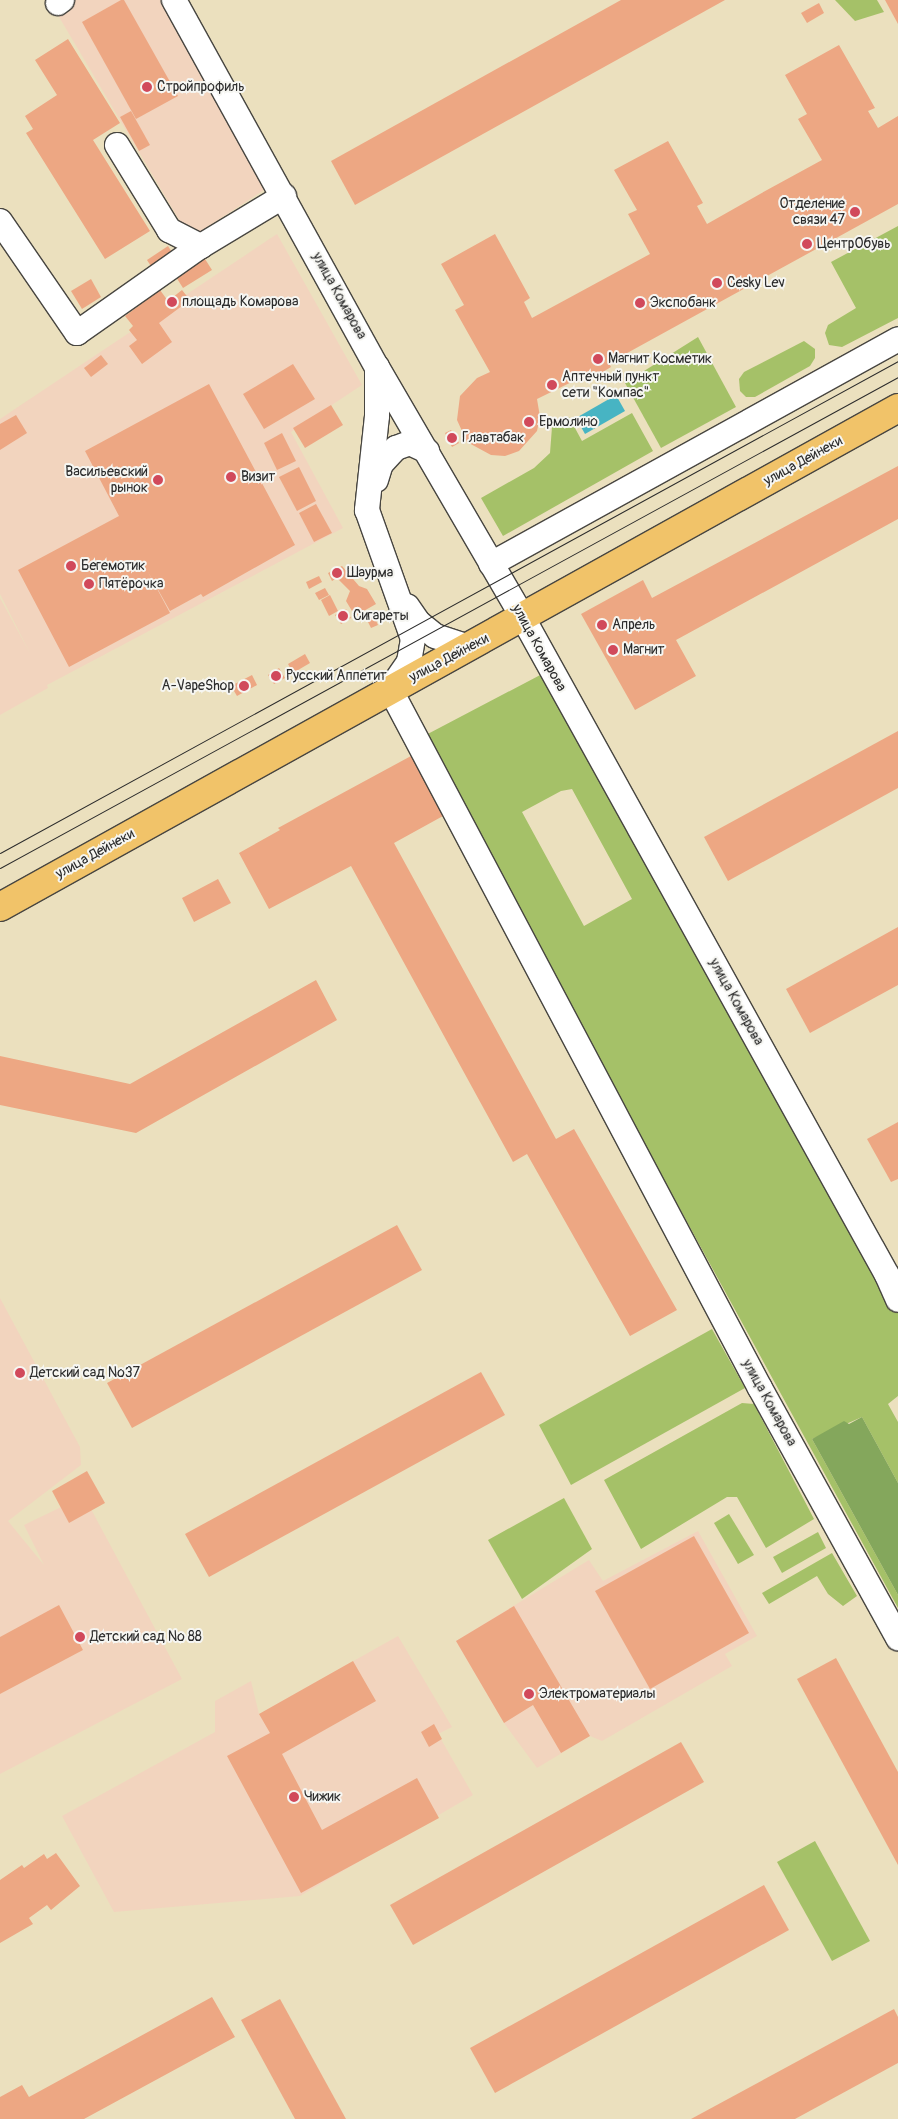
<!DOCTYPE html>
<html>
<head>
<meta charset="utf-8">
<style>
  body { margin:0 }
  #map { position:relative; width:898px; height:2119px; overflow:hidden; background:#ebe0be; font-family:Pangolin,sans-serif }
  div>[style] { position:absolute }
  .built>* { inset:0; background:#f2d4be }
  .green>* { inset:0; background:#a5c168 }
  .forest>* { inset:0; background:#84a75c }
  .water>* { inset:0; background:#47b4c3 }
  .building>* { inset:0; background:#eda783 }
  .roads { filter:drop-shadow(1px 0 #484641) drop-shadow(-1px 0 #484641) drop-shadow(0 1px #484641) drop-shadow(0 -1px #484641) }
  .minor>* { height:24px; margin:-12px; padding:0 12px; transform-origin:12px; border-radius:12px; background:#fff }
  .major>* { height:28px; margin:-14px; padding:0 14px; transform-origin:14px; border-radius:14px; background:#f1c369 }
  .tram>* { height:1px; margin:-0.5px; padding:0 0.5px; transform-origin:0.5px; border-radius:0.5px; background:#2b2b2b }
  .dots>* { width:14px; height:14px; translate:-50% -50%; box-sizing:border-box; border:2px solid #f6f6f2; border-radius:50% }
  span { translate:-50% -50%; white-space:nowrap; text-align:center; line-height:1.15; -webkit-text-stroke:4px #f6f6f2; paint-order:stroke }
  .poi-label { font-size:14px; color:#2b2b2b }
  .left { translate:0 -50%; text-align:left }
  .right { translate:-100% -50%; text-align:right }
  .street-label { font-size:14px; color:#2b2b2b }
</style>
</head>
<body>
<div id="map">
  <div class="built">
    <div style="clip-path:polygon(49px 0,163px 0,267px 188px,198px 233px,185px 230px)"></div>
    <div style="clip-path:polygon(277px 234px,362px 385px,291px 432px,343px 528px,47px 685px,48px 688px,0 715px,0 598px,31px 655px,0 594px,0 419px)"></div>
    <div style="clip-path:polygon(0 1298px,80px 1447px,81px 1465px,8px 1521px,44px 1565px,24px 1525px,84px 1496px,182px 1679px,0 1774px)"></div>
    <div style="clip-path:polygon(698px 1531px,757px 1636px,725px 1654px,732px 1666px,602px 1741px,590px 1736px,537px 1768px,504px 1723px,456px 1641px,589px 1560px,603px 1581px)"></div>
    <div style="clip-path:polygon(398px 1636px,452px 1727px,438px 1734px,473px 1795px,300px 1896px,114px 1912px,62px 1816px,215px 1732px,215px 1701px,251px 1681px,259px 1714px)"></div>
  </div>
  <div class="green">
    <div style="clip-path:polygon(835px 0,877px 0,884px 12px,855px 21px)"></div>
    <div style="clip-path:polygon(898px 226px,898px 318px,842px 347px,829px 345px,825px 333px,828px 325px,856px 308px,831px 262px)"></div>
    <div style="clip-path:polygon(698px 337px,736px 407px,661px 448px,625px 383px)"></div>
    <div style="clip-path:polygon(804px 341px,815px 349px,815px 358px,810px 366px,755px 397px,746px 397px,740px 391px,739px 379px,744px 372px)"></div>
    <div style="clip-path:polygon(632px 413px,653px 451px,503px 536px,481px 498px,534px 468px,550px 453px,552px 427px,569px 417px,582px 441px)"></div>
    <div style="clip-path:polygon(evenodd,544px 673px,898px 1309px,898px 1396px,888px 1404px,898px 1422px,898px 1483px,862px 1417px,812px 1439px,898px 1595px,898px 1608px,422px 737px,544px 673px,572px 789px,632px 899px,584px 926px,522px 812px,561px 791px,572px 789px)"></div>
    <div style="clip-path:polygon(712px 1329px,745px 1388px,571px 1485px,539px 1425px)"></div>
    <div style="clip-path:polygon(742px 1403px,754px 1404px,814px 1519px,766px 1548px,737px 1497px,727px 1497px,641px 1549px,604px 1480px)"></div>
    <div style="clip-path:polygon(564px 1498px,592px 1549px,522px 1599px,488px 1540px)"></div>
    <div style="clip-path:polygon(729px 1514px,754px 1555px,738px 1564px,714px 1523px)"></div>
    <div style="clip-path:polygon(818px 1532px,826px 1548px,782px 1573px,773px 1557px)"></div>
    <div style="clip-path:polygon(832px 1553px,857px 1596px,843px 1606px,828px 1594px,817px 1576px,769px 1604px,762px 1593px)"></div>
    <div style="clip-path:polygon(815px 1841px,870px 1941px,832px 1961px,777px 1862px)"></div>
  </div>
  <div class="forest">
    <div style="clip-path:polygon(862px 1417px,898px 1483px,898px 1595px,812px 1439px,844px 1421px,849px 1424px)"></div>
  </div>
  <div class="water">
    <div style="clip-path:polygon(616px 395px,625px 411px,585px 434px,576px 418px)"></div>
  </div>
  <div class="building">
    <div style="clip-path:polygon(121px 0,124px 0,178px 96px,136px 119px,82px 22px)"></div>
    <div style="clip-path:polygon(621px 0,725px 0,355px 205px,331px 161px)"></div>
    <div style="clip-path:polygon(885px 0,898px 0,898px 24px)"></div>
    <div style="clip-path:polygon(819px 3px,824px 13px,807px 23px,801px 13px)"></div>
    <div style="clip-path:polygon(68px 39px,120px 123px,93px 140px,150px 231px,105px 259px,26px 133px,33px 129px,25px 116px,57px 95px,35px 60px)"></div>
    <div style="clip-path:polygon(839px 45px,875px 108px,868px 111px,878px 128px,898px 116px,898px 204px,609px 363px,611px 367px,596px 376px,594px 371px,537px 399px,540px 417px,537px 431px,519px 451px,505px 456px,491px 455px,467px 442px,457px 420px,460px 396px,477px 378px,490px 372px,455px 310px,464px 305px,441px 264px,495px 234px,530px 298px,524px 302px,532px 318px,650px 254px,628px 214px,637px 210px,614px 170px,668px 141px,703px 203px,697px 206px,707px 224px,767px 190px,822px 160px,798px 119px,807px 114px,785px 75px)"></div>
    <div style="clip-path:polygon(131px 111px,150px 145px,139px 151px,120px 117px)"></div>
    <div style="clip-path:polygon(168px 246px,175px 257px,154px 271px,147px 260px)"></div>
    <div style="clip-path:polygon(205px 259px,212px 270px,183px 288px,176px 277px)"></div>
    <div style="clip-path:polygon(91px 279px,101px 297px,82px 309px,71px 291px)"></div>
    <div style="clip-path:polygon(160px 290px,168px 301px,182px 290px,190px 300px,159px 323px,172px 342px,142px 364px,129px 346px,137px 340px,129px 330px,133px 326px,125px 316px)"></div>
    <div style="clip-path:polygon(101px 355px,108px 364px,91px 377px,84px 368px)"></div>
    <div style="clip-path:polygon(293px 364px,315px 399px,264px 429px,243px 394px)"></div>
    <div style="clip-path:polygon(209px 384px,295px 545px,203px 597px,201px 594px,170px 611px,147px 570px,170px 613px,69px 667px,18px 570px,119px 516px,85px 451px)"></div>
    <div style="clip-path:polygon(331px 405px,343px 425px,305px 448px,293px 428px)"></div>
    <div style="clip-path:polygon(16px 415px,27px 433px,0 450px,0 424px)"></div>
    <div style="clip-path:polygon(451px 430px,459px 443px,452px 447px,445px 433px)"></div>
    <div style="clip-path:polygon(282px 433px,296px 461px,277px 470px,264px 443px)"></div>
    <div style="clip-path:polygon(898px 466px,898px 519px,676px 640px,696px 676px,635px 710px,581px 614px,643px 580px,652px 598px)"></div>
    <div style="clip-path:polygon(299px 467px,316px 501px,297px 511px,279px 477px)"></div>
    <div style="clip-path:polygon(316px 504px,332px 533px,314px 542px,299px 513px)"></div>
    <div style="clip-path:polygon(342px 566px,359px 586px,367px 589px,376px 604px,355px 616px,346px 601px,350px 591px,337px 578px,332px 581px,328px 573px)"></div>
    <div style="clip-path:polygon(319px 576px,322px 582px,309px 589px,306px 582px)"></div>
    <div style="clip-path:polygon(325px 588px,329px 595px,319px 600px,315px 593px)"></div>
    <div style="clip-path:polygon(330px 595px,338px 611px,329px 616px,321px 600px)"></div>
    <div style="clip-path:polygon(346px 609px,351px 618px,341px 624px,335px 615px)"></div>
    <div style="clip-path:polygon(374px 616px,378px 625px,371px 628px,367px 620px)"></div>
    <div style="clip-path:polygon(305px 654px,310px 663px,293px 673px,288px 664px)"></div>
    <div style="clip-path:polygon(279px 668px,285px 678px,274px 684px,268px 675px)"></div>
    <div style="clip-path:polygon(252px 675px,257px 685px,237px 696px,231px 686px)"></div>
    <div style="clip-path:polygon(898px 731px,898px 788px,728px 881px,704px 837px)"></div>
    <div style="clip-path:polygon(411px 756px,443px 816px,394px 843px,556px 1139px,574px 1129px,677px 1310px,630px 1336px,527px 1154px,513px 1162px,351px 866px,269px 909px,239px 853px,280px 830px,278px 828px)"></div>
    <div style="clip-path:polygon(218px 879px,231px 903px,194px 922px,182px 898px)"></div>
    <div style="clip-path:polygon(898px 927px,898px 985px,810px 1033px,786px 989px)"></div>
    <div style="clip-path:polygon(316px 980px,337px 1020px,136px 1133px,0 1105px,0 1056px,130px 1084px)"></div>
    <div style="clip-path:polygon(898px 1122px,898px 1179px,891px 1182px,867px 1139px)"></div>
    <div style="clip-path:polygon(397px 1225px,422px 1270px,132px 1428px,107px 1383px)"></div>
    <div style="clip-path:polygon(481px 1372px,505px 1415px,209px 1577px,185px 1534px)"></div>
    <div style="clip-path:polygon(87px 1471px,105px 1503px,69px 1523px,52px 1491px)"></div>
    <div style="clip-path:polygon(694px 1536px,749px 1633px,650px 1689px,595px 1591px)"></div>
    <div style="clip-path:polygon(59px 1605px,83px 1650px,0 1694px,0 1637px)"></div>
    <div style="clip-path:polygon(514px 1606px,590px 1736px,561px 1753px,533px 1705px,504px 1723px,456px 1641px)"></div>
    <div style="clip-path:polygon(836px 1658px,898px 1772px,898px 1865px,797px 1679px)"></div>
    <div style="clip-path:polygon(353px 1661px,376px 1701px,282px 1754px,322px 1830px,417px 1778px,439px 1818px,301px 1893px,227px 1756px,270px 1733px,259px 1714px)"></div>
    <div style="clip-path:polygon(434px 1724px,442px 1739px,429px 1747px,421px 1732px)"></div>
    <div style="clip-path:polygon(681px 1742px,704px 1782px,413px 1945px,390px 1905px)"></div>
    <div style="clip-path:polygon(56px 1853px,80px 1886px,51px 1910px,47px 1905px,29px 1918px,33px 1924px,0 1943px,0 1880px,22px 1865px,24px 1868px,44px 1854px,47px 1859px)"></div>
    <div style="clip-path:polygon(764px 1885px,789px 1930px,495px 2093px,470px 2048px)"></div>
    <div style="clip-path:polygon(212px 1997px,235px 2037px,84px 2119px,0 2119px,0 2097px,22px 2085px,29px 2097px)"></div>
    <div style="clip-path:polygon(280px 1999px,346px 2119px,295px 2119px,241px 2020px)"></div>
    <div style="clip-path:polygon(894px 2009px,898px 2017px,898px 2063px,795px 2119px,691px 2119px)"></div>
  </div>
  <div class="roads">
    <div class="minor">
      <div style="left:174px;top:0;width:419px;rotate:61.1deg"></div>
      <div style="left:377px;top:367px;width:290px;rotate:59.8deg"></div>
      <div style="left:523px;top:618px;width:751px;rotate:61.01deg"></div>
      <div style="left:887px;top:1275px;width:27px;rotate:66deg"></div>
      <div style="left:58px;top:3px;width:5px;rotate:-37deg"></div>
      <div style="left:117px;top:145px;width:100px;rotate:58.5deg"></div>
      <div style="left:169px;top:230px;width:36px;rotate:27deg"></div>
      <div style="left:0;top:221px;width:136px;rotate:55.5deg"></div>
      <div style="left:77px;top:333px;width:151px;rotate:-35.1deg"></div>
      <div style="left:201px;top:246px;width:97px;rotate:-31.1deg"></div>
      <div style="left:377px;top:367px;width:49px;rotate:90deg"></div>
      <div style="left:377px;top:416px;width:95px;rotate:96.1deg"></div>
      <div style="left:367px;top:510px;width:137px;rotate:70.4deg"></div>
      <div style="left:413px;top:639px;width:23px;rotate:100deg"></div>
      <div style="left:409px;top:662px;width:33px;rotate:125deg"></div>
      <div style="left:390px;top:689px;width:791px;rotate:62.11deg"></div>
      <div style="left:760px;top:1388px;width:286px;rotate:61.1deg"></div>
      <div style="left:376px;top:480px;width:17px;rotate:-73deg"></div>
      <div style="left:381px;top:464px;width:22px;rotate:-47deg"></div>
      <div style="left:396px;top:448px;width:15px;rotate:-20deg"></div>
      <div style="left:410px;top:443px;width:19px;rotate:25deg"></div>
      <div style="left:491px;top:564px;width:465px;rotate:-28.9deg"></div>
      <div style="left:407px;top:606px;width:19px;rotate:55deg"></div>
      <div style="left:418px;top:622px;width:22px;rotate:39deg"></div>
      <div style="left:435px;top:636px;width:36px;rotate:18deg"></div>
    </div>
    <div class="major">
      <div style="left:0;top:907px;width:1027px;rotate:-29.06deg"></div>
    </div>
  </div>
  <div class="tram">
    <div style="left:0;top:853px;width:1024px;rotate:-28.72deg"></div>
    <div style="left:0;top:868px;width:1023px;rotate:-28.67deg"></div>
  </div>
  <div class="dots">
    <div style="left:147px;top:87px;background:#d1495b"></div>
    <div style="left:855px;top:212px;background:#d1495b"></div>
    <div style="left:807px;top:244px;background:#d1495b"></div>
    <div style="left:717px;top:283px;background:#d1495b"></div>
    <div style="left:172px;top:302px;background:#d1495b"></div>
    <div style="left:640px;top:303px;background:#d1495b"></div>
    <div style="left:598px;top:359px;background:#d1495b"></div>
    <div style="left:552px;top:385px;background:#d1495b"></div>
    <div style="left:529px;top:422px;background:#d1495b"></div>
    <div style="left:452px;top:438px;background:#d1495b"></div>
    <div style="left:231px;top:477px;background:#d1495b"></div>
    <div style="left:158px;top:480px;background:#d1495b"></div>
    <div style="left:71px;top:566px;background:#d1495b"></div>
    <div style="left:337px;top:573px;background:#d1495b"></div>
    <div style="left:89px;top:584px;background:#d1495b"></div>
    <div style="left:343px;top:616px;background:#d1495b"></div>
    <div style="left:602px;top:625px;background:#d1495b"></div>
    <div style="left:613px;top:650px;background:#d1495b"></div>
    <div style="left:276px;top:676px;background:#d1495b"></div>
    <div style="left:244px;top:686px;background:#d1495b"></div>
    <div style="left:20px;top:1373px;background:#d1495b"></div>
    <div style="left:80px;top:1637px;background:#d1495b"></div>
    <div style="left:529px;top:1694px;background:#d1495b"></div>
    <div style="left:294px;top:1797px;background:#d1495b"></div>
  </div>
  <div class="poi-label">
    <span class="left" style="left:157px;top:87px">Стройпрофиль</span>
    <span class="right" style="left:845px;top:212px">Отделение<br>связи 47</span>
    <span class="left" style="left:817px;top:244px">ЦентрОбувь</span>
    <span class="left" style="left:727px;top:283px">Cesky Lev</span>
    <span class="left" style="left:182px;top:302px">площадь Комарова</span>
    <span class="left" style="left:650px;top:303px">Экспобанк</span>
    <span class="left" style="left:608px;top:359px">Магнит Косметик</span>
    <span class="left" style="left:562px;top:385px">Аптечный пункт<br>сети "Компас"</span>
    <span class="left" style="left:539px;top:422px">Ермолино</span>
    <span class="left" style="left:462px;top:438px">Главтабак</span>
    <span class="right" style="left:148px;top:480px">Васильевский<br>рынок</span>
    <span class="left" style="left:241px;top:477px">Визит</span>
    <span class="left" style="left:81px;top:566px">Бегемотик</span>
    <span class="left" style="left:347px;top:573px">Шаурма</span>
    <span class="left" style="left:99px;top:584px">Пятёрочка</span>
    <span class="left" style="left:353px;top:616px">Сигареты</span>
    <span class="left" style="left:612px;top:625px">Апрель</span>
    <span class="left" style="left:623px;top:650px">Магнит</span>
    <span class="left" style="left:286px;top:676px">Русский Аппетит</span>
    <span class="right" style="left:234px;top:686px">A-VapeShop</span>
    <span class="left" style="left:30px;top:1373px">Детский сад №37</span>
    <span class="left" style="left:90px;top:1637px">Детский сад № 88</span>
    <span class="left" style="left:539px;top:1694px">Электроматериалы</span>
    <span class="left" style="left:304px;top:1797px">Чижик</span>
  </div>
  <div class="street-label">
    <span style="left:339px;top:296px;rotate:61deg">улица Комарова</span>
    <span style="left:803px;top:461px;rotate:-29deg">улица Дейнеки</span>
    <span style="left:539px;top:648px;rotate:61deg">улица Комарова</span>
    <span style="left:449px;top:658px;rotate:-28deg">улица Дейнеки</span>
    <span style="left:95px;top:854px;rotate:-29deg">улица Дейнеки</span>
    <span style="left:736px;top:1002px;rotate:61deg">улица Комарова</span>
    <span style="left:769px;top:1403px;rotate:61deg">улица Комарова</span>
  </div>
</div>
</body>
</html>
